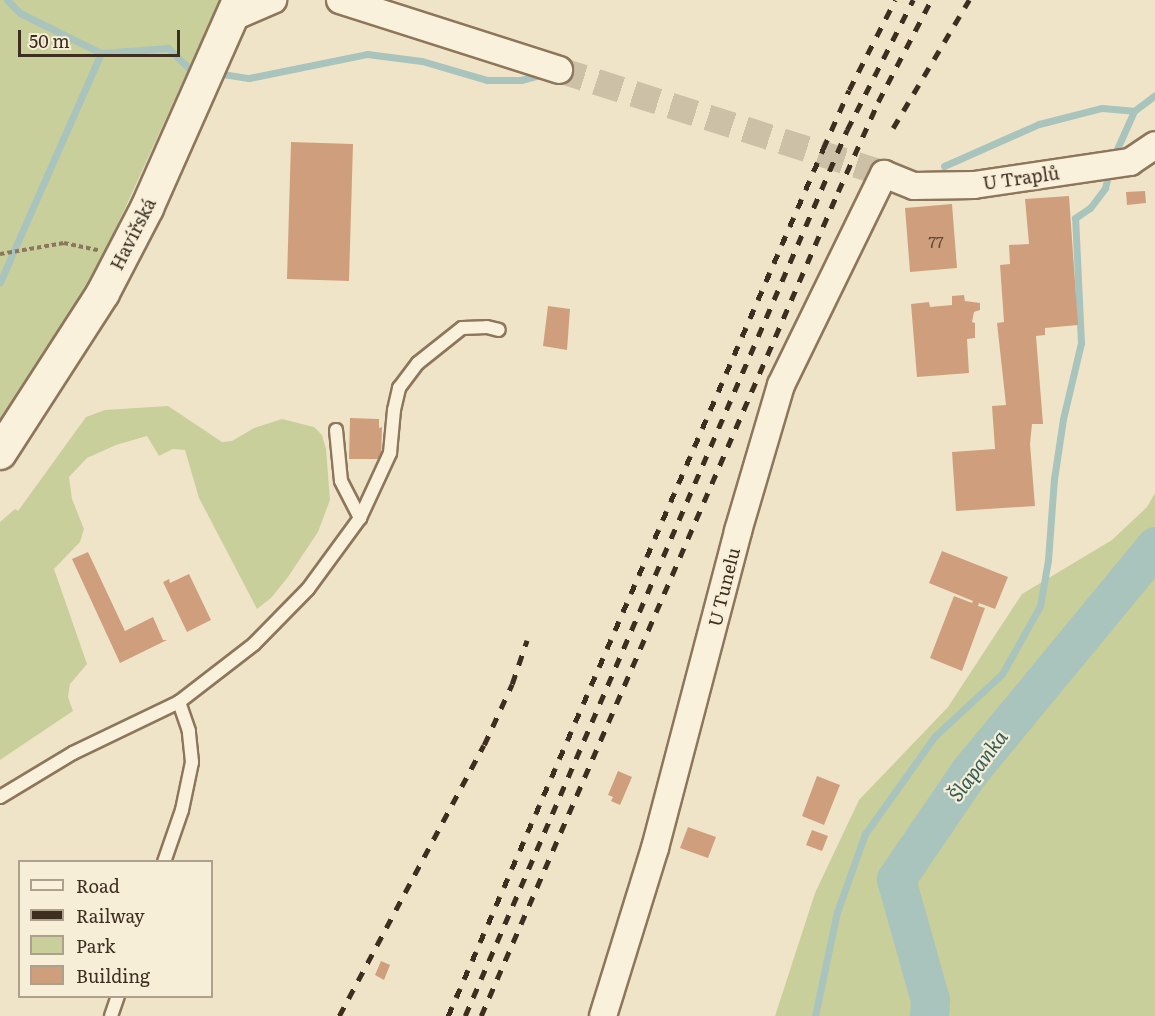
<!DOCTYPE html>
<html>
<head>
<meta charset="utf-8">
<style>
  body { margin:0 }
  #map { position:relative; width:1155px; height:1016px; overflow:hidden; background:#f0e4c8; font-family:Literata,serif }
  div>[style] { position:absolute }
  .green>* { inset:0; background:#c9cf9b }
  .stream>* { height:7px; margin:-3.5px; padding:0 3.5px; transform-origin:3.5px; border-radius:3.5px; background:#a9c4bc }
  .river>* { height:39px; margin:-19.5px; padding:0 19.5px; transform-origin:19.5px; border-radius:19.5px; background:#a9c4bc }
  .building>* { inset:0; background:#cf9f7d }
  .minor-tunnel>* { height:26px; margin-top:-13px; transform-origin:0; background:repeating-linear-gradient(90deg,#ccc0a6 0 26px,transparent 0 39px) }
  .path>* { height:4px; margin-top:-2px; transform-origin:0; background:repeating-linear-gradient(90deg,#8d765c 0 4.5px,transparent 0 7.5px) }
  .roads { filter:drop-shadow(2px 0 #8d765c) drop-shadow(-2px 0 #8d765c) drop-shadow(0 2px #8d765c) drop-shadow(0 -2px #8d765c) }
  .service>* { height:12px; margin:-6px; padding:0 6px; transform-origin:6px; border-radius:6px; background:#faf1dc }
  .minor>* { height:26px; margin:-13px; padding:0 13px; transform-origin:13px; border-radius:13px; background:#faf1dc }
  .tertiary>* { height:32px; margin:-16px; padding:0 16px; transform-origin:16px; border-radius:16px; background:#faf1dc }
  .rail>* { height:4.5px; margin-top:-2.25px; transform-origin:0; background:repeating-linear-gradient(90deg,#3d2e20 0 10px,transparent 0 20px) }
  span { translate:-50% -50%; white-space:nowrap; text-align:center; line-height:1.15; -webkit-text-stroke:4.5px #f7eed8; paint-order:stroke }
  .number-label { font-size:15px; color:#624a37 }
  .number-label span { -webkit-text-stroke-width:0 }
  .street-label { font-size:18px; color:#3d2e20 }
  .water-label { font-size:20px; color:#2f5d5a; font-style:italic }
  .legend { position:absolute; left:18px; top:860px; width:195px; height:138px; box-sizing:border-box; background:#f7eed8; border:2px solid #ada18e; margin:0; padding:8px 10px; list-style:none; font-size:18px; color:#3d2e20 }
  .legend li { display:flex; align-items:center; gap:12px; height:30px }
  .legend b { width:30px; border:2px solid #ada18e }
  .scale { position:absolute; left:18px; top:30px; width:162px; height:27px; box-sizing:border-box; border:3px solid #3d2e20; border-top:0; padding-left:8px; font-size:18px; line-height:21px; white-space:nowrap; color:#3d2e20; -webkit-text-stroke:4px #f7eed8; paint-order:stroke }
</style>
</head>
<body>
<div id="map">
  <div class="green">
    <div style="clip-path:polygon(0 0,220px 0,91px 283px,0 424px)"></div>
    <div style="clip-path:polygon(168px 406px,222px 442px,232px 441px,254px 428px,282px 419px,314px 427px,322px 435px,326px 449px,330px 500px,318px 532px,288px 577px,271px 598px,257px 609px,199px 498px,185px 450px,173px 449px,159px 456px,147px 436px,116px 445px,87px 458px,69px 477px,72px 499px,84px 529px,80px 542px,54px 569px,87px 664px,70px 684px,68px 697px,73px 711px,0 760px,0 522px,15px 509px,18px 511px,86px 417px,105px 410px)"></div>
    <div style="clip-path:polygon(1155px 493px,1155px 1016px,775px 1016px,815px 893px,859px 800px,948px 707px,1022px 594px,1112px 540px,1147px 507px)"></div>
  </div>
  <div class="stream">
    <div style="left:7px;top:0;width:18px;rotate:45deg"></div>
    <div style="left:20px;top:13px;width:90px;rotate:26.3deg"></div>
    <div style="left:101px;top:53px;width:67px;rotate:-4.3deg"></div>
    <div style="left:168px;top:48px;width:28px;rotate:44deg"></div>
    <div style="left:216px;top:73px;width:33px;rotate:9deg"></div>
    <div style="left:249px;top:78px;width:120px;rotate:-11.5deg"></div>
    <div style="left:367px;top:54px;width:55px;rotate:7.3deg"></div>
    <div style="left:422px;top:61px;width:68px;rotate:16.3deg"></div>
    <div style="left:487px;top:80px;width:34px"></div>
    <div style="left:521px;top:80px;width:23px;rotate:-15deg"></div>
    <div style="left:1113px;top:158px;width:51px;rotate:-65.9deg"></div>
    <div style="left:944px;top:166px;width:104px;rotate:-23.9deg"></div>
    <div style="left:1039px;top:124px;width:65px;rotate:-14.3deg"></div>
    <div style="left:1102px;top:108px;width:32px;rotate:5deg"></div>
    <div style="left:1134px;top:111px;width:26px;rotate:-37deg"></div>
    <div style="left:0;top:282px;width:250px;rotate:-66.2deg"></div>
    <div style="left:815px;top:1016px;width:106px;rotate:-78.1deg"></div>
    <div style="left:837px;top:912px;width:83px;rotate:-70.3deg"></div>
    <div style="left:865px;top:834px;width:120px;rotate:-54.5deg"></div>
    <div style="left:935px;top:736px;width:91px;rotate:-42.8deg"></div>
    <div style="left:1002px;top:674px;width:78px;rotate:-60.8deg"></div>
    <div style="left:1040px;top:606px;width:47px;rotate:-80.1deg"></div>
    <div style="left:1048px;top:560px;width:81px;rotate:-85.8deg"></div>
    <div style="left:1054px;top:479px;width:61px;rotate:-81.5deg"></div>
    <div style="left:1063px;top:419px;width:78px;rotate:-76.7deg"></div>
    <div style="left:1081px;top:343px;width:125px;rotate:-92.7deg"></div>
    <div style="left:1075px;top:218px;width:18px;rotate:-34deg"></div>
    <div style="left:1090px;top:208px;width:25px;rotate:-53deg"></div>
    <div style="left:1105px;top:188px;width:16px;rotate:-76deg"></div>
  </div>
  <div class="river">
    <div style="left:929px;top:1016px;width:16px;rotate:-86deg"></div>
    <div style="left:930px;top:1000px;width:126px;rotate:-105.7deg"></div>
    <div style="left:896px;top:879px;width:130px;rotate:-55.7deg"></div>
    <div style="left:969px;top:772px;width:293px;rotate:-50.5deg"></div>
  </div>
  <div class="building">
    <div style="clip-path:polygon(291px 142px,353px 144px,349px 281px,287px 279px)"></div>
    <div style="clip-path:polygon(1145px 191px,1146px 203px,1127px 205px,1126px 192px)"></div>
    <div style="clip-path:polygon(1069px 196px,1078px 325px,1045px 328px,1045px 335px,1036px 336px,1043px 424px,1032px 424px,1030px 444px,1035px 506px,956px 511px,952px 452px,995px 449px,992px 406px,1006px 405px,997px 323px,1004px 322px,1000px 265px,1010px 264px,1009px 245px,1029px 244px,1025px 199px)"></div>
    <div style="clip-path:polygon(952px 204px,957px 268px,910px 272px,905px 208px)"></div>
    <div style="clip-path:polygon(964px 295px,965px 301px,980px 303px,980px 310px,974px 312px,972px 322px,975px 323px,975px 338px,967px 339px,969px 373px,917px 377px,911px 304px,929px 302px,930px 307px,952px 305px,952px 296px)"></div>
    <div style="clip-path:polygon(548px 306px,570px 309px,567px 350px,543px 346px)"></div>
    <div style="clip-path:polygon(350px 418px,379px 419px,379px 428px,382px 427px,381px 459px,349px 459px)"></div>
    <div style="clip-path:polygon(942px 551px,1008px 577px,995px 609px,979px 603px,978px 606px,985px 608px,962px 671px,930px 658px,954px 596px,972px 603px,973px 601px,929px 583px)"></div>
    <div style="clip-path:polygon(88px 552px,125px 631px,153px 617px,163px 640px,167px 640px,120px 663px,72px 559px)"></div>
    <div style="clip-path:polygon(189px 574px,211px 620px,187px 632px,163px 582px,169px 579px,170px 583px)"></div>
    <div style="clip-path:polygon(618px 771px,632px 777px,620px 805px,611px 801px,613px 797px,608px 795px)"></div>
    <div style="clip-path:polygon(817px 776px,840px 785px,824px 825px,802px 816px)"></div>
    <div style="clip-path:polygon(688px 827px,716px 837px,708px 858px,680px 848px)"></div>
    <div style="clip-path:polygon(812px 830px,828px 836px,822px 851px,806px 845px)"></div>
    <div style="clip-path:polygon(381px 961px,390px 965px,384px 980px,375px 975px)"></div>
  </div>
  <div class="minor-tunnel">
    <div style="left:559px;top:70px;width:341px;rotate:17.7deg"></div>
  </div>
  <div class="path">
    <div style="left:0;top:254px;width:65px;rotate:-9.8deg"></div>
    <div style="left:64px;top:243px;width:35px;rotate:12deg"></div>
  </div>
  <div class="roads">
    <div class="service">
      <div style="left:336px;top:430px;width:51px;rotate:84.4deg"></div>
      <div style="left:341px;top:481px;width:42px;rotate:62.8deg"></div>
      <div style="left:0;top:797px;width:85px;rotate:-31.1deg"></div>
      <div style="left:73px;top:753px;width:118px;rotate:-25.7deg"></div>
      <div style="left:179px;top:702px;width:95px;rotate:-37.7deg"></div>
      <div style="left:254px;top:644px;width:77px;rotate:-45.5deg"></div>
      <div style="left:308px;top:589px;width:88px;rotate:-53.8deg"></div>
      <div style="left:360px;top:518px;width:72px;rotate:-65.2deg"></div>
      <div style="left:390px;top:453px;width:43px;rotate:-84.7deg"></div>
      <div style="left:394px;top:410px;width:23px;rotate:-77deg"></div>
      <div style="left:399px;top:388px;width:31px;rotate:-53deg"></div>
      <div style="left:418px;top:363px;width:56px;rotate:-38.5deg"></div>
      <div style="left:462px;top:328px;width:25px;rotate:-2deg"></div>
      <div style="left:487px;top:327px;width:12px;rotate:14deg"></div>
      <div style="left:164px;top:862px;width:55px;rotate:-70.9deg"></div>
      <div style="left:182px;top:810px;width:49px;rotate:-78.2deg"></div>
      <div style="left:192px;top:762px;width:31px;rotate:-96deg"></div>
      <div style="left:189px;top:731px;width:31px;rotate:-109deg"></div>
      <div style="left:111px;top:1016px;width:21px;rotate:-71deg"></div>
    </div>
    <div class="minor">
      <div style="left:340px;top:0;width:230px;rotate:17.7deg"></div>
      <div style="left:231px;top:18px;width:46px;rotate:-23.2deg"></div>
      <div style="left:603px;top:1016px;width:176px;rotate:-72.8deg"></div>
      <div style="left:655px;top:848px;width:328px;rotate:-75.3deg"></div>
      <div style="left:738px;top:531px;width:152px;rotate:-73.6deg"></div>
      <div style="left:781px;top:385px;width:235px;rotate:-64deg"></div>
      <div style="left:884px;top:174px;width:32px;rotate:22deg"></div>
      <div style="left:914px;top:186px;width:60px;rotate:-1deg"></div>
      <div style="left:974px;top:185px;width:158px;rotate:-8.4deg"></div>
      <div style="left:1130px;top:162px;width:30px;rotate:-34deg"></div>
    </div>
    <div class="tertiary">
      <div style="left:0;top:453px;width:190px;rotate:-57.2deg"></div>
      <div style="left:103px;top:293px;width:96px;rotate:-62.6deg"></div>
      <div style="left:147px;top:208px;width:227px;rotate:-66.1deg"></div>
    </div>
  </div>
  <div class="rail">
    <div style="left:893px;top:128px;width:149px;rotate:-59.3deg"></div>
    <div style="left:339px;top:1016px;width:307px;rotate:-61.9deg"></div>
    <div style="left:484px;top:745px;width:67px;rotate:-65.3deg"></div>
    <div style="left:512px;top:684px;width:46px;rotate:-71.2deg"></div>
    <div style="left:448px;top:1016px;width:945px;rotate:-66.61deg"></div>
    <div style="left:823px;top:149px;width:64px;rotate:-66.2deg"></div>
    <div style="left:849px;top:90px;width:101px;rotate:-62.9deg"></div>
    <div style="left:465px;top:1016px;width:965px;rotate:-66.68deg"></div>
    <div style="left:847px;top:130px;width:146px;rotate:-63.1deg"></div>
    <div style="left:481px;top:1016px;width:898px;rotate:-66.58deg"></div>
    <div style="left:838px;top:192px;width:98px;rotate:-66deg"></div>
    <div style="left:878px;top:102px;width:115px;rotate:-62.5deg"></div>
  </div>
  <div class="number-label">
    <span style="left:936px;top:242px">77</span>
  </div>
  <div class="street-label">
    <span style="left:1021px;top:178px;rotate:-8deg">U Traplů</span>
    <span style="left:133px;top:234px;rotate:-63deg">Havířská</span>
    <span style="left:724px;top:587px;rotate:-76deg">U Tunelu</span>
  </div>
  <div class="water-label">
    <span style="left:977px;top:765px;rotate:-53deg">Šlapanka</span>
  </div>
  <ul class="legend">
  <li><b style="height:8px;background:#faf1dc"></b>Road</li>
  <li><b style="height:8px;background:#3d2e20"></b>Railway</li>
  <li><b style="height:16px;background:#c9cf9b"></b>Park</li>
  <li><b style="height:16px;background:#cf9f7d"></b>Building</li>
  </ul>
  <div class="scale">50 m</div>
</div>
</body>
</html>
